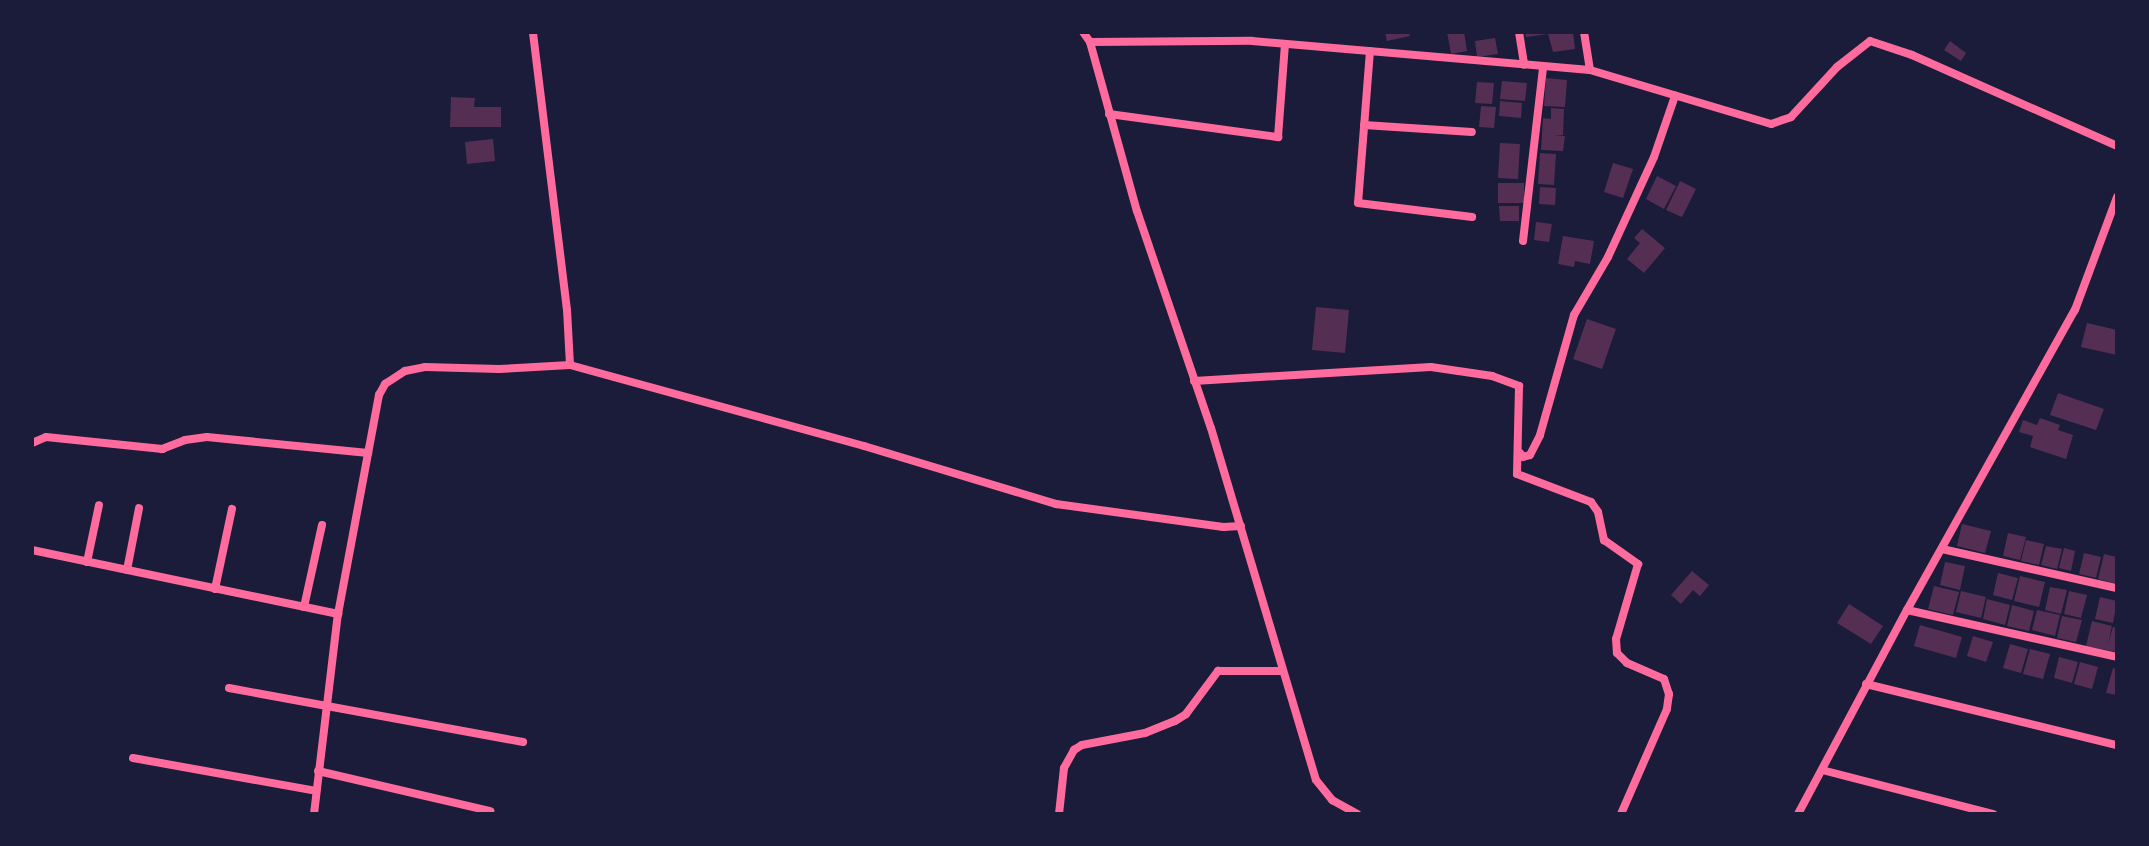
<!DOCTYPE html>
<html>
<head>
<meta charset="utf-8">
<style>
  body { margin:0 }
  #map { position:relative; width:2149px; height:846px; overflow:hidden; background:#1b1b3a; font-family:"Crimson Pro",serif }
  div>[style] { position:absolute }
  .building>* { inset:0; background:#542f53 }
  .minor>* { height:8px; margin:-4px; padding:0 4px; transform-origin:4px; border-radius:4px; background:#ff6b9d }
  span { translate:-50% -50%; white-space:nowrap; text-align:center; line-height:1.15; -webkit-text-stroke:8px #1b1b3a; paint-order:stroke }
  .frame { position:absolute; inset:0; border:34px solid #1b1b3a; pointer-events:none }
</style>
</head>
<body>
<div id="map">
  <div class="building">
    <div style="clip-path:polygon(1385px 32px,1409px 32px,1410px 36px,1387px 41px)"></div>
    <div style="clip-path:polygon(1447px 32px,1464px 32px,1467px 51px,1451px 54px)"></div>
    <div style="clip-path:polygon(1525px 32px,1573px 32px,1575px 49px,1553px 52px,1548px 34px,1526px 37px)"></div>
    <div style="clip-path:polygon(1495px 38px,1498px 54px,1477px 57px,1475px 41px)"></div>
    <div style="clip-path:polygon(1950px 41px,1966px 53px,1961px 61px,1944px 50px)"></div>
    <div style="clip-path:polygon(1546px 78px,1567px 80px,1565px 107px,1544px 106px)"></div>
    <div style="clip-path:polygon(1502px 81px,1527px 83px,1525px 101px,1500px 99px)"></div>
    <div style="clip-path:polygon(1477px 82px,1494px 83px,1492px 104px,1475px 103px)"></div>
    <div style="clip-path:polygon(451px 97px,475px 98px,474px 107px,501px 107px,501px 127px,450px 127px)"></div>
    <div style="clip-path:polygon(1500px 101px,1522px 103px,1521px 118px,1499px 116px)"></div>
    <div style="clip-path:polygon(1481px 106px,1496px 107px,1494px 128px,1479px 127px)"></div>
    <div style="clip-path:polygon(1551px 108px,1564px 109px,1563px 135px,1554px 135px,1565px 136px,1563px 151px,1541px 150px,1543px 118px,1551px 119px)"></div>
    <div style="clip-path:polygon(493px 139px,495px 161px,467px 164px,465px 142px)"></div>
    <div style="clip-path:polygon(1500px 143px,1520px 144px,1518px 179px,1498px 178px)"></div>
    <div style="clip-path:polygon(1540px 153px,1556px 154px,1554px 185px,1538px 184px)"></div>
    <div style="clip-path:polygon(1613px 163px,1633px 169px,1623px 198px,1604px 192px)"></div>
    <div style="clip-path:polygon(1657px 176px,1676px 186px,1664px 209px,1646px 199px)"></div>
    <div style="clip-path:polygon(1680px 181px,1696px 189px,1682px 217px,1666px 210px)"></div>
    <div style="clip-path:polygon(1498px 183px,1524px 183px,1524px 203px,1498px 203px)"></div>
    <div style="clip-path:polygon(1540px 187px,1556px 188px,1555px 205px,1539px 204px)"></div>
    <div style="clip-path:polygon(1499px 206px,1519px 206px,1519px 221px,1500px 221px)"></div>
    <div style="clip-path:polygon(1536px 222px,1552px 224px,1549px 242px,1534px 240px)"></div>
    <div style="clip-path:polygon(1642px 229px,1665px 248px,1644px 273px,1627px 259px,1640px 243px,1634px 238px)"></div>
    <div style="clip-path:polygon(1563px 236px,1594px 241px,1590px 264px,1575px 261px,1574px 267px,1558px 264px)"></div>
    <div style="clip-path:polygon(1316px 307px,1349px 310px,1345px 353px,1312px 350px)"></div>
    <div style="clip-path:polygon(1587px 319px,1616px 329px,1602px 369px,1573px 359px)"></div>
    <div style="clip-path:polygon(2087px 323px,2117px 330px,2117px 355px,2081px 347px)"></div>
    <div style="clip-path:polygon(2058px 393px,2104px 409px,2096px 430px,2050px 415px)"></div>
    <div style="clip-path:polygon(2040px 418px,2060px 425px,2058px 430px,2073px 435px,2066px 459px,2030px 447px,2033px 436px,2019px 432px,2023px 420px,2037px 425px)"></div>
    <div style="clip-path:polygon(1962px 524px,1991px 531px,1985px 553px,1957px 546px)"></div>
    <div style="clip-path:polygon(2008px 533px,2026px 537px,2020px 560px,2003px 556px)"></div>
    <div style="clip-path:polygon(2026px 540px,2044px 544px,2039px 565px,2021px 561px)"></div>
    <div style="clip-path:polygon(2046px 546px,2062px 549px,2057px 569px,2041px 565px)"></div>
    <div style="clip-path:polygon(2064px 548px,2075px 551px,2071px 571px,2059px 568px)"></div>
    <div style="clip-path:polygon(2084px 553px,2101px 557px,2096px 578px,2079px 574px)"></div>
    <div style="clip-path:polygon(2104px 554px,2117px 557px,2117px 584px,2098px 579px)"></div>
    <div style="clip-path:polygon(1945px 562px,1965px 566px,1960px 590px,1940px 585px)"></div>
    <div style="clip-path:polygon(1692px 571px,1709px 585px,1700px 596px,1693px 590px,1681px 604px,1671px 595px)"></div>
    <div style="clip-path:polygon(1998px 573px,2018px 578px,2012px 600px,1993px 595px)"></div>
    <div style="clip-path:polygon(2020px 576px,2045px 582px,2039px 607px,2014px 601px)"></div>
    <div style="clip-path:polygon(1934px 586px,1959px 592px,1953px 615px,1928px 609px)"></div>
    <div style="clip-path:polygon(2050px 587px,2067px 590px,2061px 614px,2045px 610px)"></div>
    <div style="clip-path:polygon(1961px 591px,1986px 597px,1981px 618px,1956px 612px)"></div>
    <div style="clip-path:polygon(2069px 591px,2087px 595px,2081px 618px,2064px 614px)"></div>
    <div style="clip-path:polygon(2100px 597px,2117px 601px,2113px 623px,2095px 619px)"></div>
    <div style="clip-path:polygon(1987px 599px,2010px 605px,2005px 625px,1983px 619px)"></div>
    <div style="clip-path:polygon(1849px 604px,1883px 626px,1871px 644px,1837px 623px)"></div>
    <div style="clip-path:polygon(2012px 605px,2034px 611px,2029px 631px,2007px 626px)"></div>
    <div style="clip-path:polygon(2037px 610px,2060px 615px,2055px 636px,2032px 630px)"></div>
    <div style="clip-path:polygon(2062px 616px,2082px 620px,2076px 642px,2057px 638px)"></div>
    <div style="clip-path:polygon(2092px 621px,2112px 626px,2108px 644px,2113px 627px,2117px 628px,2117px 652px,2086px 646px)"></div>
    <div style="clip-path:polygon(1920px 625px,1962px 637px,1956px 658px,1914px 646px)"></div>
    <div style="clip-path:polygon(1973px 636px,1993px 642px,1986px 662px,1967px 656px)"></div>
    <div style="clip-path:polygon(2010px 644px,2028px 649px,2021px 673px,2003px 668px)"></div>
    <div style="clip-path:polygon(2030px 649px,2050px 654px,2043px 679px,2023px 674px)"></div>
    <div style="clip-path:polygon(2059px 657px,2078px 662px,2072px 683px,2054px 678px)"></div>
    <div style="clip-path:polygon(2080px 662px,2098px 667px,2092px 689px,2074px 684px)"></div>
    <div style="clip-path:polygon(2113px 668px,2117px 669px,2117px 695px,2106px 693px)"></div>
  </div>
  <div class="minor">
    <div style="left:1083px;top:32px;width:12px;rotate:55deg"></div>
    <div style="left:1090px;top:42px;width:175px;rotate:74.5deg"></div>
    <div style="left:1137px;top:211px;width:229px;rotate:71.2deg"></div>
    <div style="left:1211px;top:428px;width:367px;rotate:73.4deg"></div>
    <div style="left:1316px;top:780px;width:26px;rotate:51deg"></div>
    <div style="left:1332px;top:800px;width:29px;rotate:29deg"></div>
    <div style="left:1519px;top:32px;width:33px;rotate:81deg"></div>
    <div style="left:1584px;top:32px;width:38px;rotate:81deg"></div>
    <div style="left:1090px;top:42px;width:162px;rotate:-0.4deg"></div>
    <div style="left:1252px;top:41px;width:339px;rotate:4.9deg"></div>
    <div style="left:1590px;top:70px;width:189px;rotate:16.6deg"></div>
    <div style="left:1771px;top:124px;width:21px;rotate:-19deg"></div>
    <div style="left:1791px;top:117px;width:68px;rotate:-47.4deg"></div>
    <div style="left:1837px;top:67px;width:42px;rotate:-38.2deg"></div>
    <div style="left:1870px;top:41px;width:44px;rotate:18.4deg"></div>
    <div style="left:1912px;top:55px;width:224px;rotate:23.9deg"></div>
    <div style="left:1370px;top:51px;width:152px;rotate:94.5deg"></div>
    <div style="left:1358px;top:203px;width:115px;rotate:7deg"></div>
    <div style="left:1109px;top:114px;width:171px;rotate:7.8deg"></div>
    <div style="left:1278px;top:137px;width:93px;rotate:-85.7deg"></div>
    <div style="left:1364px;top:125px;width:108px;rotate:3.7deg"></div>
    <div style="left:1523px;top:241px;width:174px;rotate:-83.4deg"></div>
    <div style="left:570px;top:365px;width:305px;rotate:15.4deg"></div>
    <div style="left:864px;top:446px;width:201px;rotate:16.8deg"></div>
    <div style="left:1056px;top:504px;width:169px;rotate:7.8deg"></div>
    <div style="left:1223px;top:527px;width:18px;rotate:-3deg"></div>
    <div style="left:1194px;top:381px;width:237px;rotate:-3.4deg"></div>
    <div style="left:1431px;top:367px;width:62px;rotate:8.4deg"></div>
    <div style="left:1492px;top:376px;width:29px;rotate:20deg"></div>
    <div style="left:1519px;top:386px;width:88px;rotate:91.3deg"></div>
    <div style="left:1517px;top:474px;width:79px;rotate:20.7deg"></div>
    <div style="left:1591px;top:502px;width:12px;rotate:55deg"></div>
    <div style="left:1598px;top:512px;width:29px;rotate:78deg"></div>
    <div style="left:1604px;top:540px;width:42px;rotate:35.2deg"></div>
    <div style="left:1638px;top:564px;width:78px;rotate:106.3deg"></div>
    <div style="left:1616px;top:639px;width:14px;rotate:86deg"></div>
    <div style="left:1617px;top:653px;width:14px;rotate:45deg"></div>
    <div style="left:1627px;top:663px;width:40px;rotate:23.4deg"></div>
    <div style="left:1664px;top:679px;width:16px;rotate:72deg"></div>
    <div style="left:1669px;top:694px;width:15px;rotate:98deg"></div>
    <div style="left:1667px;top:709px;width:115px;rotate:113.7deg"></div>
    <div style="left:32px;top:443px;width:15px;rotate:-23deg"></div>
    <div style="left:46px;top:437px;width:117px;rotate:5.9deg"></div>
    <div style="left:162px;top:449px;width:25px;rotate:-21deg"></div>
    <div style="left:185px;top:440px;width:22px;rotate:-8deg"></div>
    <div style="left:207px;top:437px;width:162px;rotate:5.7deg"></div>
    <div style="left:1520px;top:453px;width:5px;rotate:53deg"></div>
    <div style="left:1523px;top:457px;width:7px;rotate:-16deg"></div>
    <div style="left:1530px;top:455px;width:22px;rotate:-63deg"></div>
    <div style="left:1540px;top:435px;width:125px;rotate:-74.2deg"></div>
    <div style="left:1574px;top:315px;width:67px;rotate:-59.6deg"></div>
    <div style="left:1608px;top:257px;width:110px;rotate:-65.3deg"></div>
    <div style="left:1654px;top:157px;width:65px;rotate:-71deg"></div>
    <div style="left:1942px;top:549px;width:179px;rotate:12.6deg"></div>
    <div style="left:32px;top:550px;width:313px;rotate:11.8deg"></div>
    <div style="left:87px;top:562px;width:58px;rotate:-78.1deg"></div>
    <div style="left:127px;top:570px;width:63px;rotate:-79deg"></div>
    <div style="left:215px;top:589px;width:82px;rotate:-78deg"></div>
    <div style="left:304px;top:607px;width:84px;rotate:-77.6deg"></div>
    <div style="left:1907px;top:610px;width:215px;rotate:12.6deg"></div>
    <div style="left:1866px;top:684px;width:258px;rotate:13.7deg"></div>
    <div style="left:229px;top:688px;width:299px;rotate:10.4deg"></div>
    <div style="left:133px;top:758px;width:186px;rotate:10.2deg"></div>
    <div style="left:1822px;top:770px;width:177px;rotate:14.4deg"></div>
    <div style="left:318px;top:771px;width:177px;rotate:13.1deg"></div>
    <div style="left:314px;top:814px;width:201px;rotate:-83.2deg"></div>
    <div style="left:338px;top:614px;width:223px;rotate:-79.4deg"></div>
    <div style="left:379px;top:395px;width:13px;rotate:-61deg"></div>
    <div style="left:385px;top:384px;width:24px;rotate:-33deg"></div>
    <div style="left:405px;top:371px;width:20px;rotate:-11deg"></div>
    <div style="left:425px;top:367px;width:74px;rotate:1.5deg"></div>
    <div style="left:499px;top:369px;width:71px;rotate:-3.2deg"></div>
    <div style="left:570px;top:365px;width:55px;rotate:-93.1deg"></div>
    <div style="left:567px;top:310px;width:280px;rotate:-97deg"></div>
    <div style="left:1059px;top:814px;width:46px;rotate:-83.8deg"></div>
    <div style="left:1064px;top:768px;width:21px;rotate:-61deg"></div>
    <div style="left:1074px;top:750px;width:9px;rotate:-32deg"></div>
    <div style="left:1082px;top:745px;width:64px;rotate:-10.8deg"></div>
    <div style="left:1145px;top:733px;width:32px;rotate:-22deg"></div>
    <div style="left:1175px;top:721px;width:13px;rotate:-32deg"></div>
    <div style="left:1186px;top:714px;width:54px;rotate:-53.3deg"></div>
    <div style="left:1218px;top:671px;width:63px"></div>
    <div style="left:1798px;top:814px;width:231px;rotate:-61.9deg"></div>
    <div style="left:1907px;top:610px;width:344px;rotate:-60.8deg"></div>
    <div style="left:2075px;top:310px;width:121px;rotate:-69.6deg"></div>
  </div>
  <div class="frame"></div>
</div>
</body>
</html>
